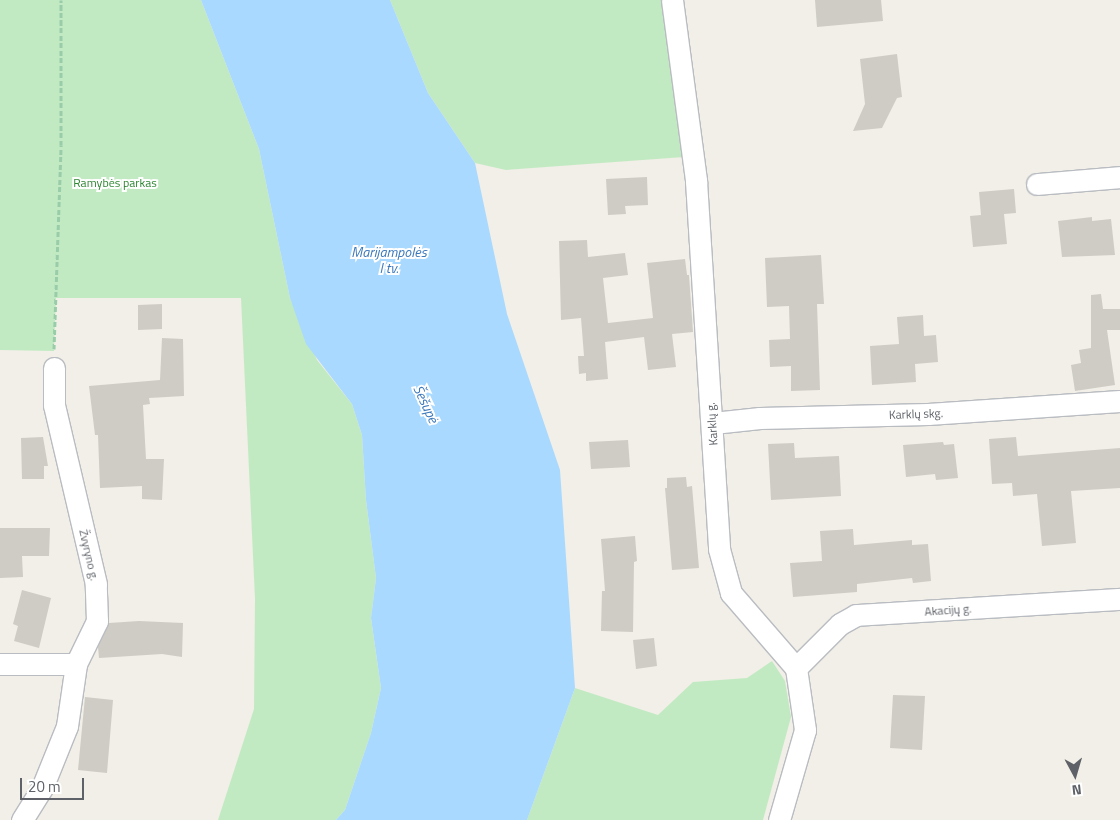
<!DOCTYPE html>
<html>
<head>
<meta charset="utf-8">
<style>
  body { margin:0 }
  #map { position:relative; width:1120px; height:820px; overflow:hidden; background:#f1efe7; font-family:"Titillium Web",sans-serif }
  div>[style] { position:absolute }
  .green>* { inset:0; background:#c2eac2 }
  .water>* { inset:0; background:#a9d9ff }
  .building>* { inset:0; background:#ceccc5 }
  .path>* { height:3px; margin-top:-1.5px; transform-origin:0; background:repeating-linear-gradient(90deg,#99cca8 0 5px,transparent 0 7.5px) }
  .roads { filter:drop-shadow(1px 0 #b9bcc1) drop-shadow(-1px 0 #b9bcc1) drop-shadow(0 1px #b9bcc1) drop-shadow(0 -1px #b9bcc1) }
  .minor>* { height:21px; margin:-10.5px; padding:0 10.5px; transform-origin:10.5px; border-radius:10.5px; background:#fff }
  span { translate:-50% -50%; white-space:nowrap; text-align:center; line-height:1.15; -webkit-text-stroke:4px #fff; paint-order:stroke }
  .park-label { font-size:12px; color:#2e8633 }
  .street-label { font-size:12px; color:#5e6268 }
  .water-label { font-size:14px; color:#3b78bb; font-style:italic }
  .north { position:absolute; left:1050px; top:750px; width:50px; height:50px; -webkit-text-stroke:4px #fff; paint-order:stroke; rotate:174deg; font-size:14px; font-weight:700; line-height:20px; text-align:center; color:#5e6268 }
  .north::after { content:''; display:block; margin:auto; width:18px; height:22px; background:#5e6268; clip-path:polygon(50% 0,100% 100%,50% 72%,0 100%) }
  .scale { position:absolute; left:20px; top:778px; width:64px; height:22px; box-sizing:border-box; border:2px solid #5e6268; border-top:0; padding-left:6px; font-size:15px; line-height:18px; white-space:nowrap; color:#5e6268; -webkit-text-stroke:4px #fff; paint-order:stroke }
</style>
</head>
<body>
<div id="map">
  <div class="green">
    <div style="clip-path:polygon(0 0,201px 0,259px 149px,290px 298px,317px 360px,352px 404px,362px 435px,366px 500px,376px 578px,371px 618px,381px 688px,371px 733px,345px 810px,336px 820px,218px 820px,254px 709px,255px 599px,241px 298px,56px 298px,54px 351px,0 350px)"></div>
    <div style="clip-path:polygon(390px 0,662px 0,684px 157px,506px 170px,475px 163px,428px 93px)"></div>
    <div style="clip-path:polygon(772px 661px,785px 681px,791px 717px,763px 820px,527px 820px,575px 688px,658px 715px,693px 682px,747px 678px)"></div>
  </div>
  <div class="water">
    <div style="clip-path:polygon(201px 0,390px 0,428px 93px,475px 163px,507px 314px,560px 470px,575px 688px,527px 820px,336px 820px,345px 810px,371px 733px,381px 688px,371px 618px,376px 578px,366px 500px,362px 435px,352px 404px,306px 344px,290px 298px,259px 149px)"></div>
  </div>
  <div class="building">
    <div style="clip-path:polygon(815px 0,881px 0,883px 21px,817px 27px)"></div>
    <div style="clip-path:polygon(897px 54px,902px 97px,897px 98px,882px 128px,853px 131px,865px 104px,860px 59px)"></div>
    <div style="clip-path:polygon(647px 177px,648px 205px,625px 206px,626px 214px,608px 215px,606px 179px)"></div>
    <div style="clip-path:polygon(1014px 189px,1016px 213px,1004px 214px,1007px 244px,973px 247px,970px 216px,981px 215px,979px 192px)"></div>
    <div style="clip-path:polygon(1092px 217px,1092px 221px,1111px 219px,1115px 255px,1062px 257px,1058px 221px)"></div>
    <div style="clip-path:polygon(587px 240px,588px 257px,625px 253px,628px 275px,603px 278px,608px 323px,653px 318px,647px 263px,685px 259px,687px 275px,689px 275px,693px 332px,672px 334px,676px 367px,648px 370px,644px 337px,605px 342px,608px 379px,586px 381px,586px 373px,579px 374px,578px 356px,584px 356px,581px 318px,561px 320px,559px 241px)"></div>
    <div style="clip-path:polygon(821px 255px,824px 304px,817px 304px,820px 390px,791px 391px,791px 366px,770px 367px,769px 340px,790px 339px,789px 306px,767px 307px,765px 258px)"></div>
    <div style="clip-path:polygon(1101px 294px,1103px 309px,1120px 309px,1120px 330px,1107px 330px,1115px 385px,1075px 391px,1071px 365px,1081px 363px,1079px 350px,1091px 348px,1091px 295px)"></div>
    <div style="clip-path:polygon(162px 304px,162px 329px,138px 330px,138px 305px)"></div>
    <div style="clip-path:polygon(923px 315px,924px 336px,936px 335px,938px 362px,915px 364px,916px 382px,872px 385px,870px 346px,899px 344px,897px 317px)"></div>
    <div style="clip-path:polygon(162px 338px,183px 339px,184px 396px,149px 398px,150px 404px,143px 405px,146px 459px,164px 459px,162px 500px,142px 499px,142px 486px,100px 488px,98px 435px,95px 435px,89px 386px,160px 380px)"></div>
    <div style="clip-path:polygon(43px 437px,48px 466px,44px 466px,44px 479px,22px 479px,21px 438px)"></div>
    <div style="clip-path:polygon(1016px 437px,1018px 456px,1120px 448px,1120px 488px,1071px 491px,1076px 543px,1042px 546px,1037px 494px,1013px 496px,1012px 483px,992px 484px,989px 439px)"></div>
    <div style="clip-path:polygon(628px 440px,630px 467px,591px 469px,589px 442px)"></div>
    <div style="clip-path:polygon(943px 442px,944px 445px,954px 444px,958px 478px,936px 480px,935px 474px,906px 477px,903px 445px)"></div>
    <div style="clip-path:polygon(794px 443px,795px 458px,839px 456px,841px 496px,771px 500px,768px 444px)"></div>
    <div style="clip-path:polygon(686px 477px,687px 487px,692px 486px,699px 568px,672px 570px,665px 488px,667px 488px,667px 478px)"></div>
    <div style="clip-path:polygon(0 528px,50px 528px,49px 556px,22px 556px,23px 577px,0 578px)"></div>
    <div style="clip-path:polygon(853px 529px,854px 545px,912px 540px,912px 545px,928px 544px,931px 581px,913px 583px,912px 578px,857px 584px,857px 592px,793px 597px,790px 563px,822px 561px,820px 531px)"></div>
    <div style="clip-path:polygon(635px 536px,637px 561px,634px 562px,633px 632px,601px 631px,602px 591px,605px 591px,601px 539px)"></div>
    <div style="clip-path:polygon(22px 590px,51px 598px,39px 648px,14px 641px,18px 626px,13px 624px)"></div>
    <div style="clip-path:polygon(139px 621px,183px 623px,182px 657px,162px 654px,99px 658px,98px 647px,109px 623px)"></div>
    <div style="clip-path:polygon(654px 638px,657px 666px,636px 669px,633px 640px)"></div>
    <div style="clip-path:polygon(893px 695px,925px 696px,922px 750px,890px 748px)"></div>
    <div style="clip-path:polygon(85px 697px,113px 700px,107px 773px,78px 770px)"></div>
  </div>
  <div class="path">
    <div style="left:54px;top:349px;width:204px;rotate:-88deg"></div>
    <div style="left:61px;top:145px;width:145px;rotate:-90deg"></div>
  </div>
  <div class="roads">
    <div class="minor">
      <div style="left:672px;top:0;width:183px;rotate:82.4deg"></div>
      <div style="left:696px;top:181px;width:369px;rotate:86.4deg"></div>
      <div style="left:719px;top:549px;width:46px;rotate:74.7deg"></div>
      <div style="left:731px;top:593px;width:99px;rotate:49.1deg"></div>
      <div style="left:796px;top:668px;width:63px;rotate:81.7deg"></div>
      <div style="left:805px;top:730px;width:94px;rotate:106.1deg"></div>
      <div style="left:1037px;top:184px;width:83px;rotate:-4.8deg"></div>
      <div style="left:713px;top:423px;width:47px;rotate:-6.1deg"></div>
      <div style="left:760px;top:418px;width:168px;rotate:-1.4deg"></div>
      <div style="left:928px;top:414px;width:192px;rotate:-3.9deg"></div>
      <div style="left:0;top:664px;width:76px"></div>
      <div style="left:796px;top:668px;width:62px;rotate:-45deg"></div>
      <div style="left:840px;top:624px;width:18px;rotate:-29deg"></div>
      <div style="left:856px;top:615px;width:264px;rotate:-3.5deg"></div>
      <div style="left:22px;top:820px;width:38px;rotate:-58deg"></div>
      <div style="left:42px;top:788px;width:67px;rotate:-68deg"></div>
      <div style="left:67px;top:726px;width:63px;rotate:-81.7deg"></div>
      <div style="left:76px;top:664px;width:48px;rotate:-64deg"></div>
      <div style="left:97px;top:621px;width:37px;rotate:-92deg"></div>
      <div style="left:96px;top:584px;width:184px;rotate:-103.2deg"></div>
      <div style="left:54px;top:405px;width:37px;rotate:-90deg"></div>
    </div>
  </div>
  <div class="park-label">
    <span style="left:115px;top:183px">Ramybės parkas</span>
  </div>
  <div class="street-label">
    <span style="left:916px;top:414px;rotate:-2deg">Karklų skg.</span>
    <span style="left:712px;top:424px;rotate:-94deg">Karklų g.</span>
    <span style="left:89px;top:555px;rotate:77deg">Žvyryno g.</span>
    <span style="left:948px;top:610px;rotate:-4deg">Akacijų g.</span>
  </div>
  <div class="water-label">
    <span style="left:389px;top:260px">Marijampolės<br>I tv.</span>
    <span style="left:426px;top:404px;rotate:65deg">Šešupė</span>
  </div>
  <div class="north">N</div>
  <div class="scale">20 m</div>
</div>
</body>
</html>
